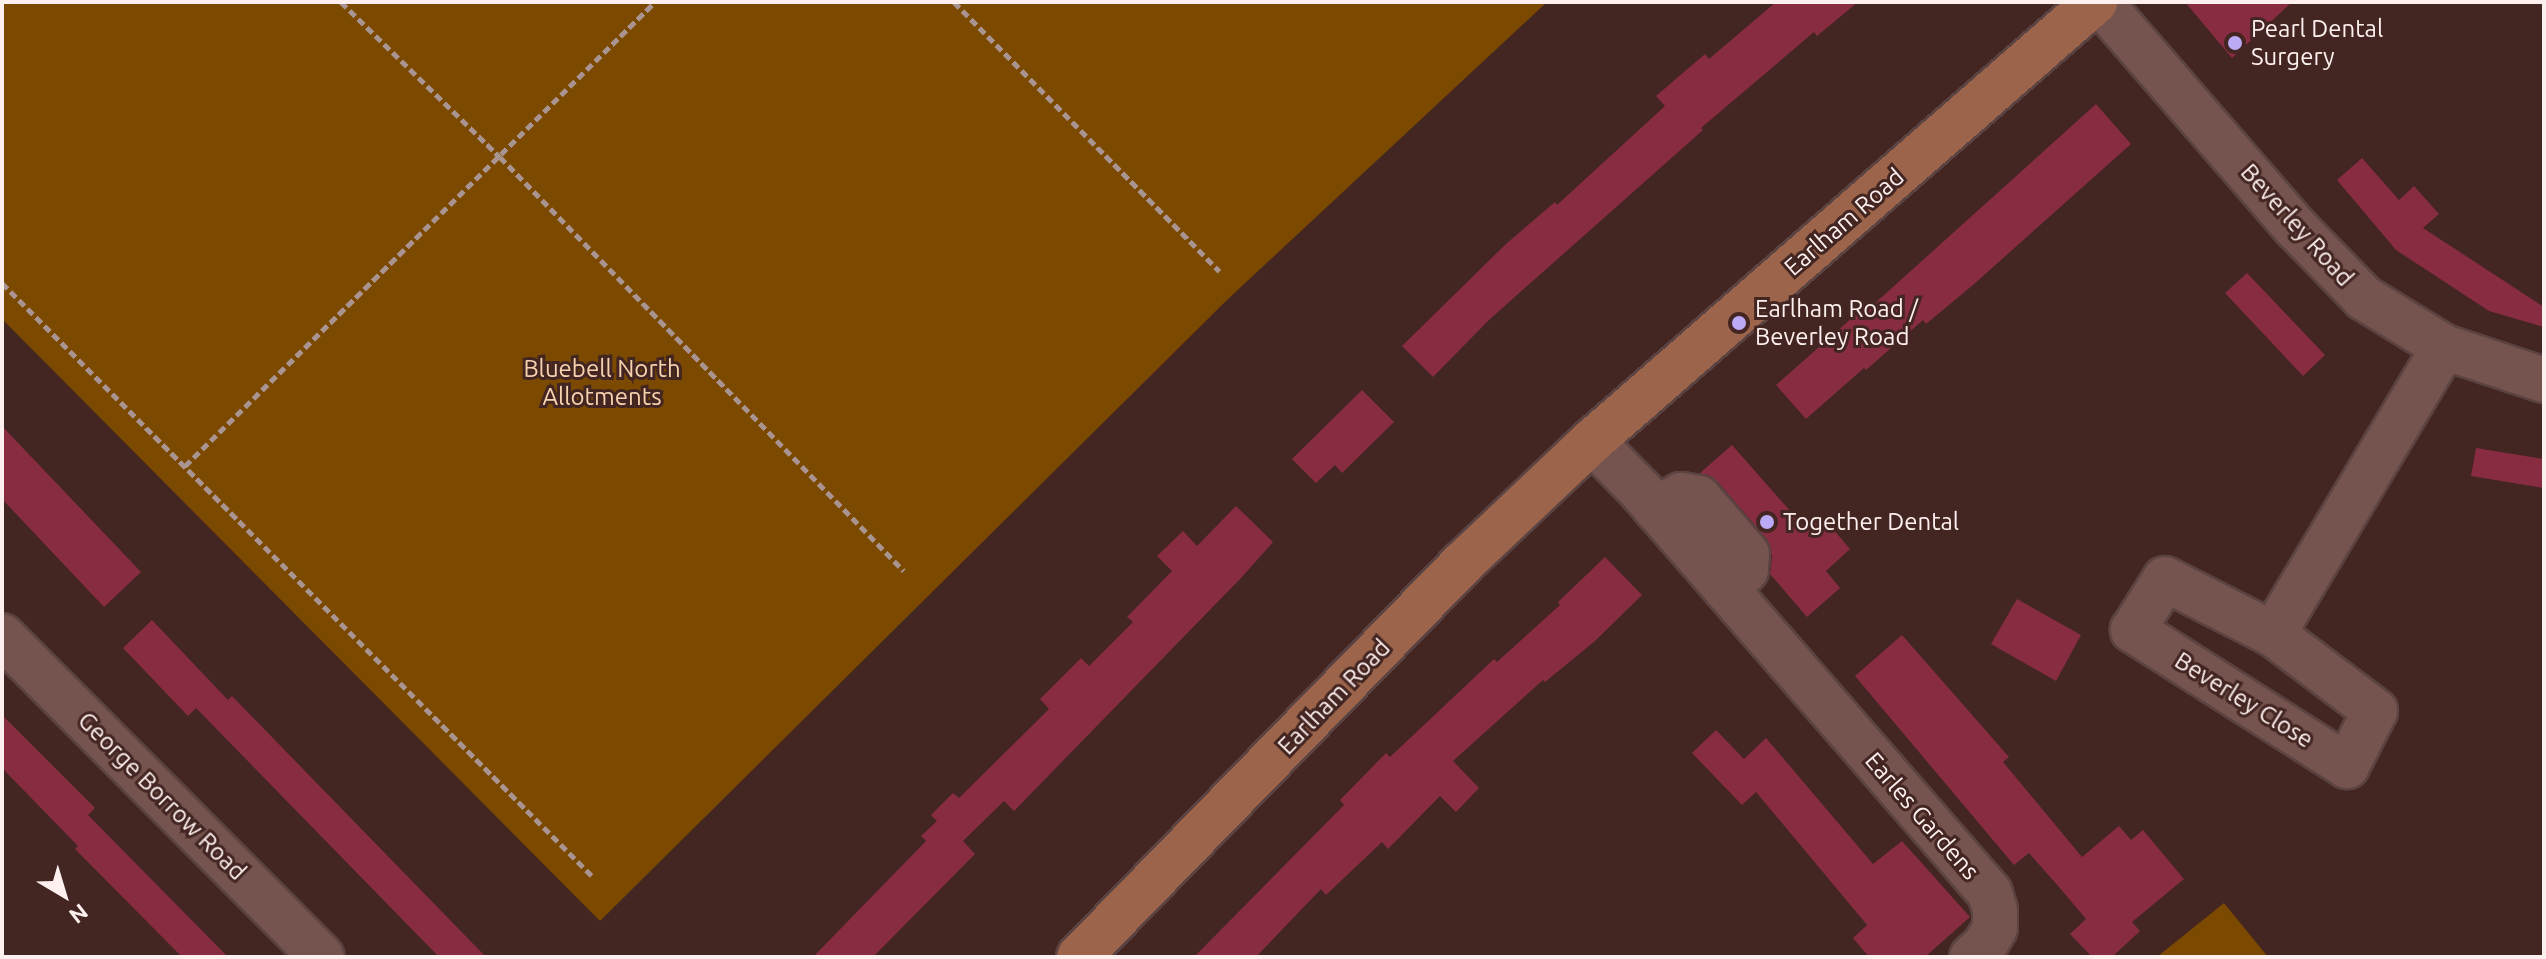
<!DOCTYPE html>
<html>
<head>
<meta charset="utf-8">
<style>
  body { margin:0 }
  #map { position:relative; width:2546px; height:959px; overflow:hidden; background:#432521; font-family:Ubuntu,sans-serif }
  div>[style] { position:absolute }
  .green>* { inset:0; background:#7b4a00 }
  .building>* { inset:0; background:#882c41 }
  .path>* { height:5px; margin-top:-2.5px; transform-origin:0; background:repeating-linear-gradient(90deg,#a99491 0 8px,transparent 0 12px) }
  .roads { filter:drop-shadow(2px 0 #5b4341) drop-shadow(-2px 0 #5b4341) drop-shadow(0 2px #5b4341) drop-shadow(0 -2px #5b4341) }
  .minor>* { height:44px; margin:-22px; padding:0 22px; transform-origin:22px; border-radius:22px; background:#75534e }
  .major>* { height:44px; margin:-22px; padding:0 22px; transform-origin:22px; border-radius:22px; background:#9c644b }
  .dots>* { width:22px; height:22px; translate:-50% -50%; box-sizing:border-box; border:4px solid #432521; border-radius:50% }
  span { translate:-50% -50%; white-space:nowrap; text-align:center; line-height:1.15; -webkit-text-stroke:6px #432521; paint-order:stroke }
  .poi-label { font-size:24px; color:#fdf0ee }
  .left { translate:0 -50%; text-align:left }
  .street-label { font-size:24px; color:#fdf0ee }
  .park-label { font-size:24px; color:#f6d2ae }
  .frame { position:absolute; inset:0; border:4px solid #fdf0ee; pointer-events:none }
  .north { position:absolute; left:24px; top:855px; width:80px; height:80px; -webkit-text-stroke:6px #432521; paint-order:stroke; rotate:142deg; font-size:22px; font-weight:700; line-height:32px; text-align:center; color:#fdf0ee }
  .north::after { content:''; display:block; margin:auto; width:28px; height:36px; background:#fdf0ee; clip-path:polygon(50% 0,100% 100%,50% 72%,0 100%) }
</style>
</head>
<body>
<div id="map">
  <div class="green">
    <div style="clip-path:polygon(2px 2px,1547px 2px,1227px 300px,600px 921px,2px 319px)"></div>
    <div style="clip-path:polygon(2224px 903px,2268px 957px,2157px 957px)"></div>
  </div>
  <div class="building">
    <div style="clip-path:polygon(1776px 2px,1858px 2px,1817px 36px,1814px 32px,1701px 128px,1703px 130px,1490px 319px,1433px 377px,1402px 346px,1507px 243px,1555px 202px,1557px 205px,1665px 106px,1656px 96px,1705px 54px,1709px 59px)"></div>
    <div style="clip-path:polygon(2185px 2px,2292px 2px,2232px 58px)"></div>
    <div style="clip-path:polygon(2096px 104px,2131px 144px,1973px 285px,1926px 324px,1923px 320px,1866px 370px,1864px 368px,1806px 419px,1776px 385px,1870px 302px,1873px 305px)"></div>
    <div style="clip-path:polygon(2362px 158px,2399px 200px,2414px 186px,2439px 214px,2423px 228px,2544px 307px,2544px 327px,2489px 311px,2396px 250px,2337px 180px)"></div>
    <div style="clip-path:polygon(2247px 273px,2325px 355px,2303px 376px,2225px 293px)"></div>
    <div style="clip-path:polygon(1362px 390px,1394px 422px,1342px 473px,1335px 465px,1316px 483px,1292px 459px)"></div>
    <div style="clip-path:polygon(2px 426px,141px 572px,104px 607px,2px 499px)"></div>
    <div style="clip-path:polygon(1732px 445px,1806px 529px,1821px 515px,1850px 549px,1826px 571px,1840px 588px,1807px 617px,1770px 574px,1772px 556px,1766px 538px,1718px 482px,1700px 473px)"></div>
    <div style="clip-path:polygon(2476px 448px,2544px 459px,2544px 488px,2471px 476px)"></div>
    <div style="clip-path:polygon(1236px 506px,1273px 542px,1241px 578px,1014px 811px,1004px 801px,963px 841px,975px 854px,873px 957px,813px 957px,926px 841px,921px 836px,937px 821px,931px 815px,953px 793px,959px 798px,1049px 709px,1040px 699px,1081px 658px,1089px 666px,1133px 622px,1127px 617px,1172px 571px,1157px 556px,1183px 531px,1197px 546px)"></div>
    <div style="clip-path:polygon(1605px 557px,1642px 595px,1595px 641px,1545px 682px,1543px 680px,1453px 761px,1479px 788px,1456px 812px,1440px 796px,1388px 849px,1382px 842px,1326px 895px,1321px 889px,1256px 957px,1194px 957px,1344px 805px,1340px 800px,1386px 753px,1390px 757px,1494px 659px,1497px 662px,1560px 605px,1558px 602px)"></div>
    <div style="clip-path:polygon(2017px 599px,2081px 635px,2056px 681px,1991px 644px)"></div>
    <div style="clip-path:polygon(152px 620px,228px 700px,232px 696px,486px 957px,439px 957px,196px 708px,188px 716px,123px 648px)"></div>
    <div style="clip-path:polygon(1902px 635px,2009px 757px,2003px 762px,2082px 857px,2119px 826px,2131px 840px,2143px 830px,2184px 879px,2132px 922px,2140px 931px,2112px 957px,2092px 957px,2070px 934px,2086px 919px,2059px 887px,2029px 853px,2014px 865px,1855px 676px)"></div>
    <div style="clip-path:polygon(2px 715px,95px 808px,88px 815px,228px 957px,182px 957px,75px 849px,78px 846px,2px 768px)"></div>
    <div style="clip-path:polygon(1716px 730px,1744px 759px,1766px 738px,1873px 864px,1902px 841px,1970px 917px,1925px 957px,1869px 957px,1853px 938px,1867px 925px,1756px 792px,1742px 805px,1692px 753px)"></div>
  </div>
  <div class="path">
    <div style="left:341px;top:2px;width:222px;rotate:44.3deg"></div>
    <div style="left:500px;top:157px;width:578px;rotate:45.7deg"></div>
    <div style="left:954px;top:2px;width:378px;rotate:45.4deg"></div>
    <div style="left:2px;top:283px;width:839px;rotate:45.14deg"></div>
    <div style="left:185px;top:466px;width:660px;rotate:-44.63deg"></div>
  </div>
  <div class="roads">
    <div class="minor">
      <div style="left:2100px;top:2px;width:299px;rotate:49.1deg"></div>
      <div style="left:2296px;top:228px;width:98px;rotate:45.8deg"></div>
      <div style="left:2364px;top:298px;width:94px;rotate:31.5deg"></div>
      <div style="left:2444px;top:347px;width:105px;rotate:18.3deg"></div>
      <div style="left:1592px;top:441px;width:70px;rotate:45.6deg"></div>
      <div style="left:1641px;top:491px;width:532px;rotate:49.04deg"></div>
      <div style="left:1990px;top:893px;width:18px;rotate:74deg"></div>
      <div style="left:1995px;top:910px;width:18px;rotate:90deg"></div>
      <div style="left:1995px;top:928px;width:20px;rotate:120deg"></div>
      <div style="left:1985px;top:945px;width:18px;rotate:137deg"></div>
      <div style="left:1656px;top:509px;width:29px;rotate:-29deg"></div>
      <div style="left:1681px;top:495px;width:18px;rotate:9deg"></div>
      <div style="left:1699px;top:498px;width:74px;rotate:49.4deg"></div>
      <div style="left:1747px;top:554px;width:16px;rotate:94deg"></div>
      <div style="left:1746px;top:570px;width:28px;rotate:135deg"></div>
      <div style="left:2165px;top:579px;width:121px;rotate:27deg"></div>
      <div style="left:2273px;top:634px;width:128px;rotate:37deg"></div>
      <div style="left:2375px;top:711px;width:62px;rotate:117deg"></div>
      <div style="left:2347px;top:766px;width:254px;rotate:-147.6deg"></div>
      <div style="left:2133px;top:630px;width:60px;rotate:-57.9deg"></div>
      <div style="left:2273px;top:634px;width:334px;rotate:-59.2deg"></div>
      <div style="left:2px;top:636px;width:453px;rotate:45.1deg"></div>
    </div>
    <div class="major">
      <div style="left:1079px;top:957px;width:550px;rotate:-45.74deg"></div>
      <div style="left:1463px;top:563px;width:178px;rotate:-43.4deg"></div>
      <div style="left:1592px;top:441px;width:668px;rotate:-41.11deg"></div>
    </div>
  </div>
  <div class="dots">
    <div style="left:2235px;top:43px;background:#bcaaf6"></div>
    <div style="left:1739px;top:323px;background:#bcaaf6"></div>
    <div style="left:1767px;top:522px;background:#bcaaf6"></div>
  </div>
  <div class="poi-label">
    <span class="left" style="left:2251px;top:43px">Pearl Dental<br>Surgery</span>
    <span class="left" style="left:1755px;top:323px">Earlham Road /<br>Beverley Road</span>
    <span class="left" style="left:1783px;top:522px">Together Dental</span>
  </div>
  <div class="street-label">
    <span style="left:1844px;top:222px;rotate:-41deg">Earlham Road</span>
    <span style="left:2297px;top:225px;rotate:48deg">Beverley Road</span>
    <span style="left:1334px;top:697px;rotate:-46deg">Earlham Road</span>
    <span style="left:2244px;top:700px;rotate:32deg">Beverley Close</span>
    <span style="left:162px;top:796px;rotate:45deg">George Borrow Road</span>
    <span style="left:1922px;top:816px;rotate:49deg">Earles Gardens</span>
  </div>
  <div class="park-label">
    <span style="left:602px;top:383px">Bluebell North<br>Allotments</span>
  </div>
  <div class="frame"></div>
  <div class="north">N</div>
</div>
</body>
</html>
